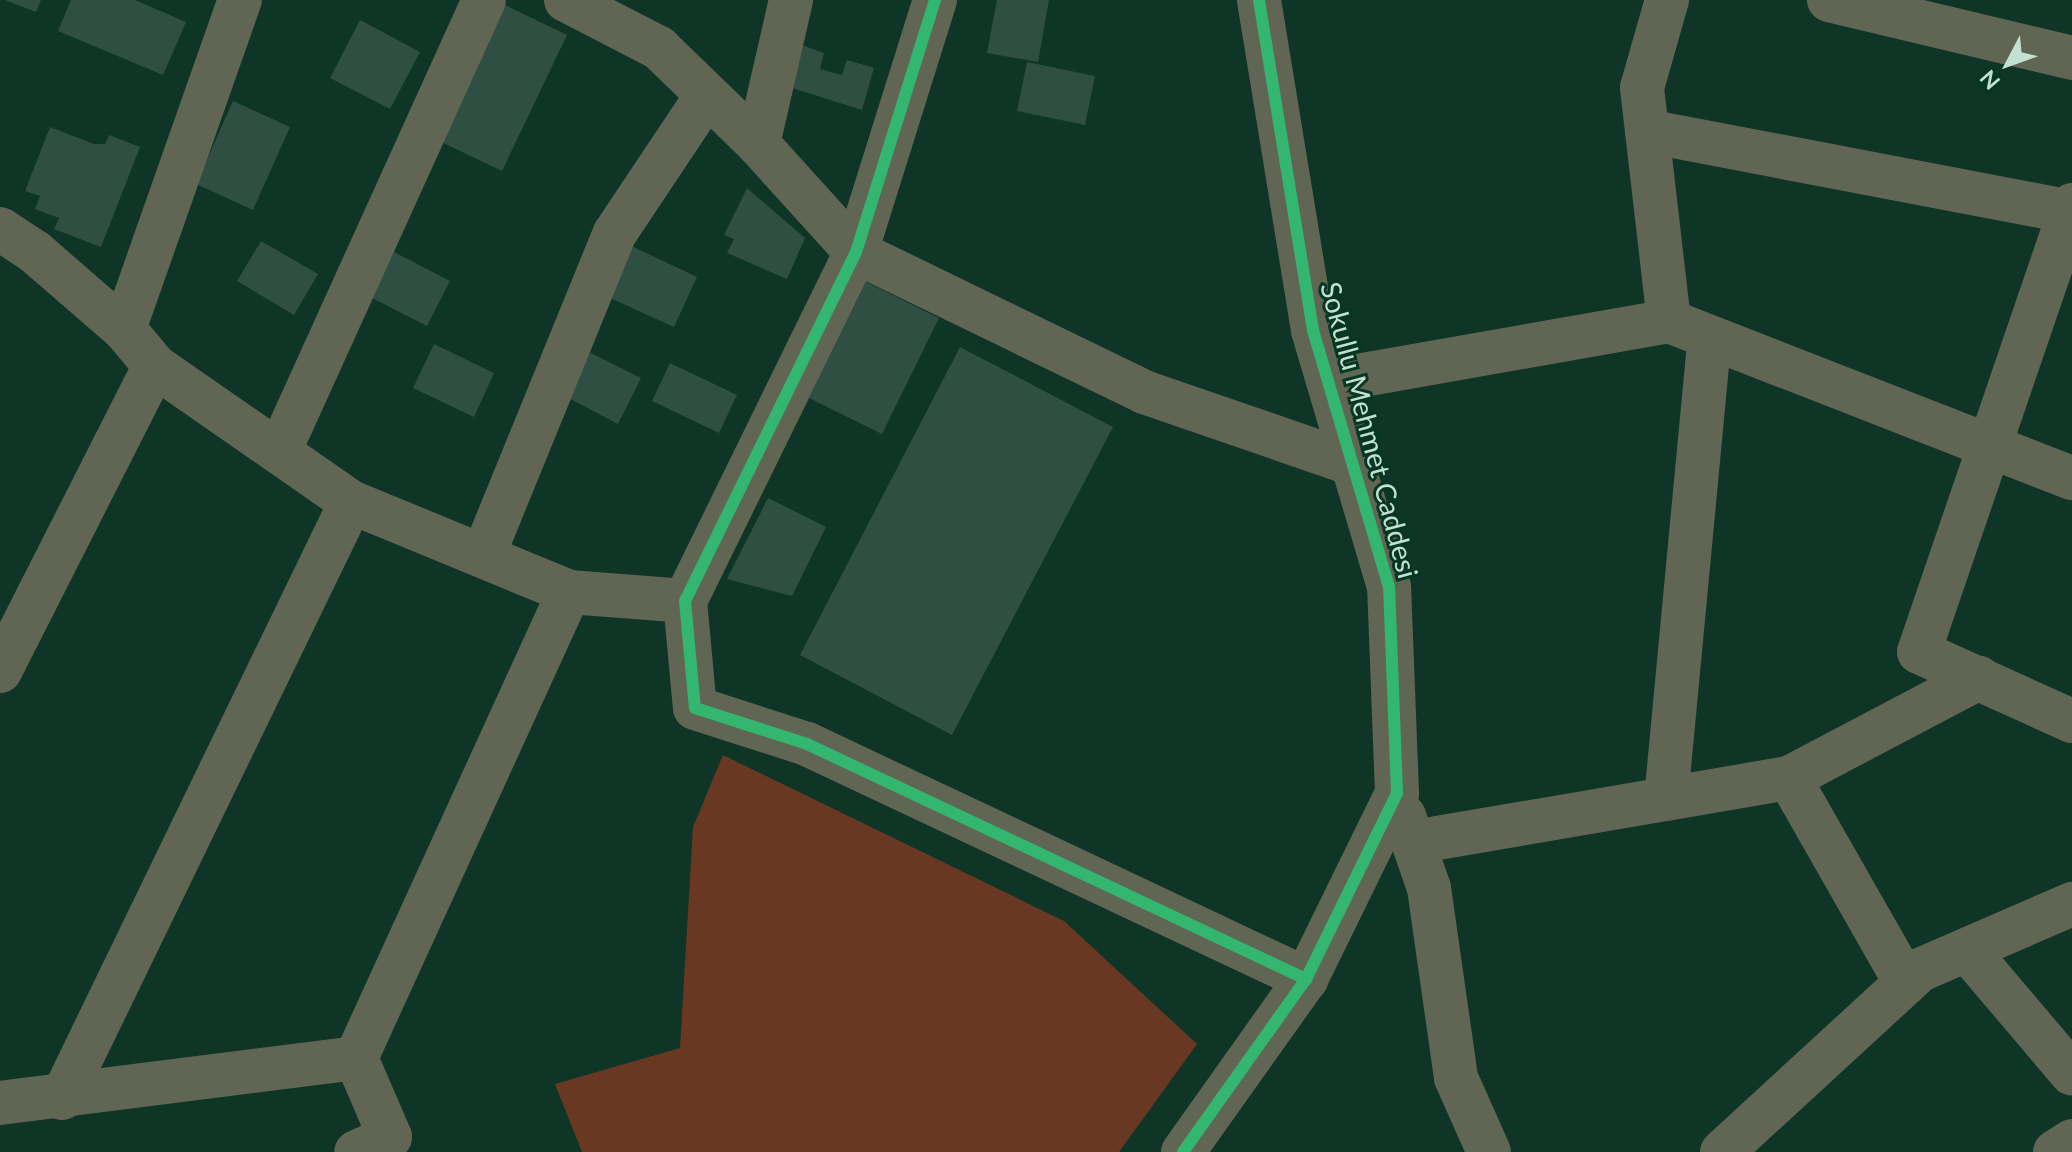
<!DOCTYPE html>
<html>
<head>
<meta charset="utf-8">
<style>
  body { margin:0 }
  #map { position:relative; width:2072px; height:1152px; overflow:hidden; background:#0f3526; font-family:Lato,sans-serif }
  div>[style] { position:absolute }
  .green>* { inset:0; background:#693822 }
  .building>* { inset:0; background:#2f4f42 }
  .minor>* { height:44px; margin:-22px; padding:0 22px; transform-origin:22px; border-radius:22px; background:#616554 }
  .cycleway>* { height:12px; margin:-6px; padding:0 6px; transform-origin:6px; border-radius:6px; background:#33b770 }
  span { translate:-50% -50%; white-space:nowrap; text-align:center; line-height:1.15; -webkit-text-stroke:6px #063723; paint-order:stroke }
  .street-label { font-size:28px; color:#c3e1d0 }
  .north { position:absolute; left:1968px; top:24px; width:80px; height:80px; -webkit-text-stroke:6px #063723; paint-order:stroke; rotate:229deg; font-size:22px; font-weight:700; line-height:32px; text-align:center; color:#c3e1d0 }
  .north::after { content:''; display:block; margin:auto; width:28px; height:36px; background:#c3e1d0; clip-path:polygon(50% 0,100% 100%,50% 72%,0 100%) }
</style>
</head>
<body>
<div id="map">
  <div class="green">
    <div style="clip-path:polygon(723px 755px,1064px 921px,1197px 1044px,1119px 1152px,582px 1152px,555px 1084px,680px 1048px,693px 827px)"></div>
  </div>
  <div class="building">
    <div style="clip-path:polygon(5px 0,41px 0,36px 12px)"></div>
    <div style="clip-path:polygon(71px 0,135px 0,186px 22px,163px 75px,58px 31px)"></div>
    <div style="clip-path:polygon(997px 0,1049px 0,1038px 62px,987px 53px)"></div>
    <div style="clip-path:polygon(503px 4px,567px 35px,502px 171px,437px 140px)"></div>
    <div style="clip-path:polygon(360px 20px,420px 52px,390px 109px,330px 78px)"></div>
    <div style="clip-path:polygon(799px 44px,824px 53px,820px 69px,842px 75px,847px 60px,874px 68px,862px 110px,786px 86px)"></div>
    <div style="clip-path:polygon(1027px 62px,1095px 76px,1085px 125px,1017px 111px)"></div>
    <div style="clip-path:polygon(233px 101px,290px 127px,253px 210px,196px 184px)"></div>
    <div style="clip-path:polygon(50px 127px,94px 144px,105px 144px,109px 135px,140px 147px,101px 247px,54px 229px,59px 218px,35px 209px,40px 196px,25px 191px)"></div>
    <div style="clip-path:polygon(747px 188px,805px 238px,787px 279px,727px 253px,734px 239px,724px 235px)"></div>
    <div style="clip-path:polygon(261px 241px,318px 274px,294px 315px,237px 281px)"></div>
    <div style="clip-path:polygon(623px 242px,697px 277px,674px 327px,599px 293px)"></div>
    <div style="clip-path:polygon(394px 252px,450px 281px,427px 326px,370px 297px)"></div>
    <div style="clip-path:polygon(866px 282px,939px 318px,882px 434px,809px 398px)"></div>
    <div style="clip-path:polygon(434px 344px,494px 373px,474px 417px,413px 388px)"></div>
    <div style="clip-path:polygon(960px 347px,1113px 427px,952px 735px,800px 655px)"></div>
    <div style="clip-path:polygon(583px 349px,641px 378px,618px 424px,561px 394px)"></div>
    <div style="clip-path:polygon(670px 363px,737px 395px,719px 433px,652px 401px)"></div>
    <div style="clip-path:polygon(768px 498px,826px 527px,792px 596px,727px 579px)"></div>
  </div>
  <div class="minor">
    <div style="left:566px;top:0;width:105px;rotate:27.3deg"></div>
    <div style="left:659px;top:48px;width:138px;rotate:44.1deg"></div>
    <div style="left:758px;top:144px;width:146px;rotate:47.8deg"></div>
    <div style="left:856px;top:252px;width:320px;rotate:25.9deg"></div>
    <div style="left:1144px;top:392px;width:221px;rotate:19deg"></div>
    <div style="left:935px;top:0;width:264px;rotate:107.4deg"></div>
    <div style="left:856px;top:252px;width:389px;rotate:116.1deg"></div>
    <div style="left:685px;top:601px;width:107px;rotate:84.7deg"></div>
    <div style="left:695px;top:708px;width:118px;rotate:17.8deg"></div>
    <div style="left:807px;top:744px;width:552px;rotate:25.22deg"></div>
    <div style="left:1667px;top:0;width:91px;rotate:105.9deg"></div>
    <div style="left:1642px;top:88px;width:235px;rotate:83.4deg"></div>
    <div style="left:1829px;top:0;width:250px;rotate:13.4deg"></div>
    <div style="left:1647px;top:131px;width:433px;rotate:10.8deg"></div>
    <div style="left:758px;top:144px;width:148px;rotate:-77.1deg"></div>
    <div style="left:2072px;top:205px;width:472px;rotate:108.9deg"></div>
    <div style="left:1919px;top:652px;width:168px;rotate:24.3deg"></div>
    <div style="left:0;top:229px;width:42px;rotate:33.3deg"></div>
    <div style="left:35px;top:252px;width:118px;rotate:40.9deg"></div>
    <div style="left:124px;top:329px;width:48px;rotate:50deg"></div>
    <div style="left:155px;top:366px;width:239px;rotate:34.8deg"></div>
    <div style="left:351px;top:502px;width:236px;rotate:22.4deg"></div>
    <div style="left:569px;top:592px;width:116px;rotate:4.4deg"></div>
    <div style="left:124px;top:329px;width:349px;rotate:-70.6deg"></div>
    <div style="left:1329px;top:381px;width:345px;rotate:-10deg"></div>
    <div style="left:1669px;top:321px;width:433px;rotate:21.3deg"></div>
    <div style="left:279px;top:452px;width:496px;rotate:-65.6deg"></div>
    <div style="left:483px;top:556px;width:349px;rotate:-67.8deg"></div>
    <div style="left:615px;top:233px;width:166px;rotate:-56.3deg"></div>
    <div style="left:0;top:671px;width:342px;rotate:-63.1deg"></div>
    <div style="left:1789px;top:778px;width:236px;rotate:60.3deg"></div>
    <div style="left:1666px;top:799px;width:464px;rotate:-84.6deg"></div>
    <div style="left:1404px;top:816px;width:76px;rotate:70.9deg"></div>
    <div style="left:1429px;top:888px;width:192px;rotate:81.9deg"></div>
    <div style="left:1456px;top:1078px;width:81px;rotate:66deg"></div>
    <div style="left:1414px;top:842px;width:380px;rotate:-9.7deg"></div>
    <div style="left:1789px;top:778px;width:215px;rotate:-27.8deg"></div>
    <div style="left:1967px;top:950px;width:162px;rotate:49.7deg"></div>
    <div style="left:356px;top:1058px;width:512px;rotate:-65.44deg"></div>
    <div style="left:62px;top:1098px;width:662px;rotate:-64.13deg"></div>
    <div style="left:0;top:1103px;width:359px;rotate:-7.2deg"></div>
    <div style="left:356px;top:1058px;width:86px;rotate:66.7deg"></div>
    <div style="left:390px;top:1137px;width:37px;rotate:156deg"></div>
    <div style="left:1183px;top:1152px;width:212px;rotate:-54.6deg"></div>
    <div style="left:1306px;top:979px;width:207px;rotate:-63.9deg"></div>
    <div style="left:1397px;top:793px;width:206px;rotate:-92.2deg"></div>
    <div style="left:1389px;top:587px;width:268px;rotate:-106.5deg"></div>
    <div style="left:1313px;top:330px;width:334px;rotate:-99.3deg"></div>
    <div style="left:1722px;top:1152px;width:269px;rotate:-42.6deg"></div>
    <div style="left:1920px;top:970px;width:166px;rotate:-23.5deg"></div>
    <div style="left:2055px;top:1152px;width:20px;rotate:-33deg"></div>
  </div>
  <div class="cycleway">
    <div style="left:935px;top:0;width:264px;rotate:107.4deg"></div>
    <div style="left:856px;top:252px;width:389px;rotate:116.1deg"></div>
    <div style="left:685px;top:601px;width:107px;rotate:84.7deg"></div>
    <div style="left:695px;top:708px;width:118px;rotate:17.8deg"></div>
    <div style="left:807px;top:744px;width:552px;rotate:25.22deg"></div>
    <div style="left:1183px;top:1152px;width:212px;rotate:-54.6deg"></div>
    <div style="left:1306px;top:979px;width:207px;rotate:-63.9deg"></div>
    <div style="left:1397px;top:793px;width:206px;rotate:-92.2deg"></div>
    <div style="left:1389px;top:587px;width:268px;rotate:-106.5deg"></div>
    <div style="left:1313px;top:330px;width:334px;rotate:-99.3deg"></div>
  </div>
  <div class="street-label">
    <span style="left:1370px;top:430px;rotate:75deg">Sokullu Mehmet Caddesi</span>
  </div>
  <div class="north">N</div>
</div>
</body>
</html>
